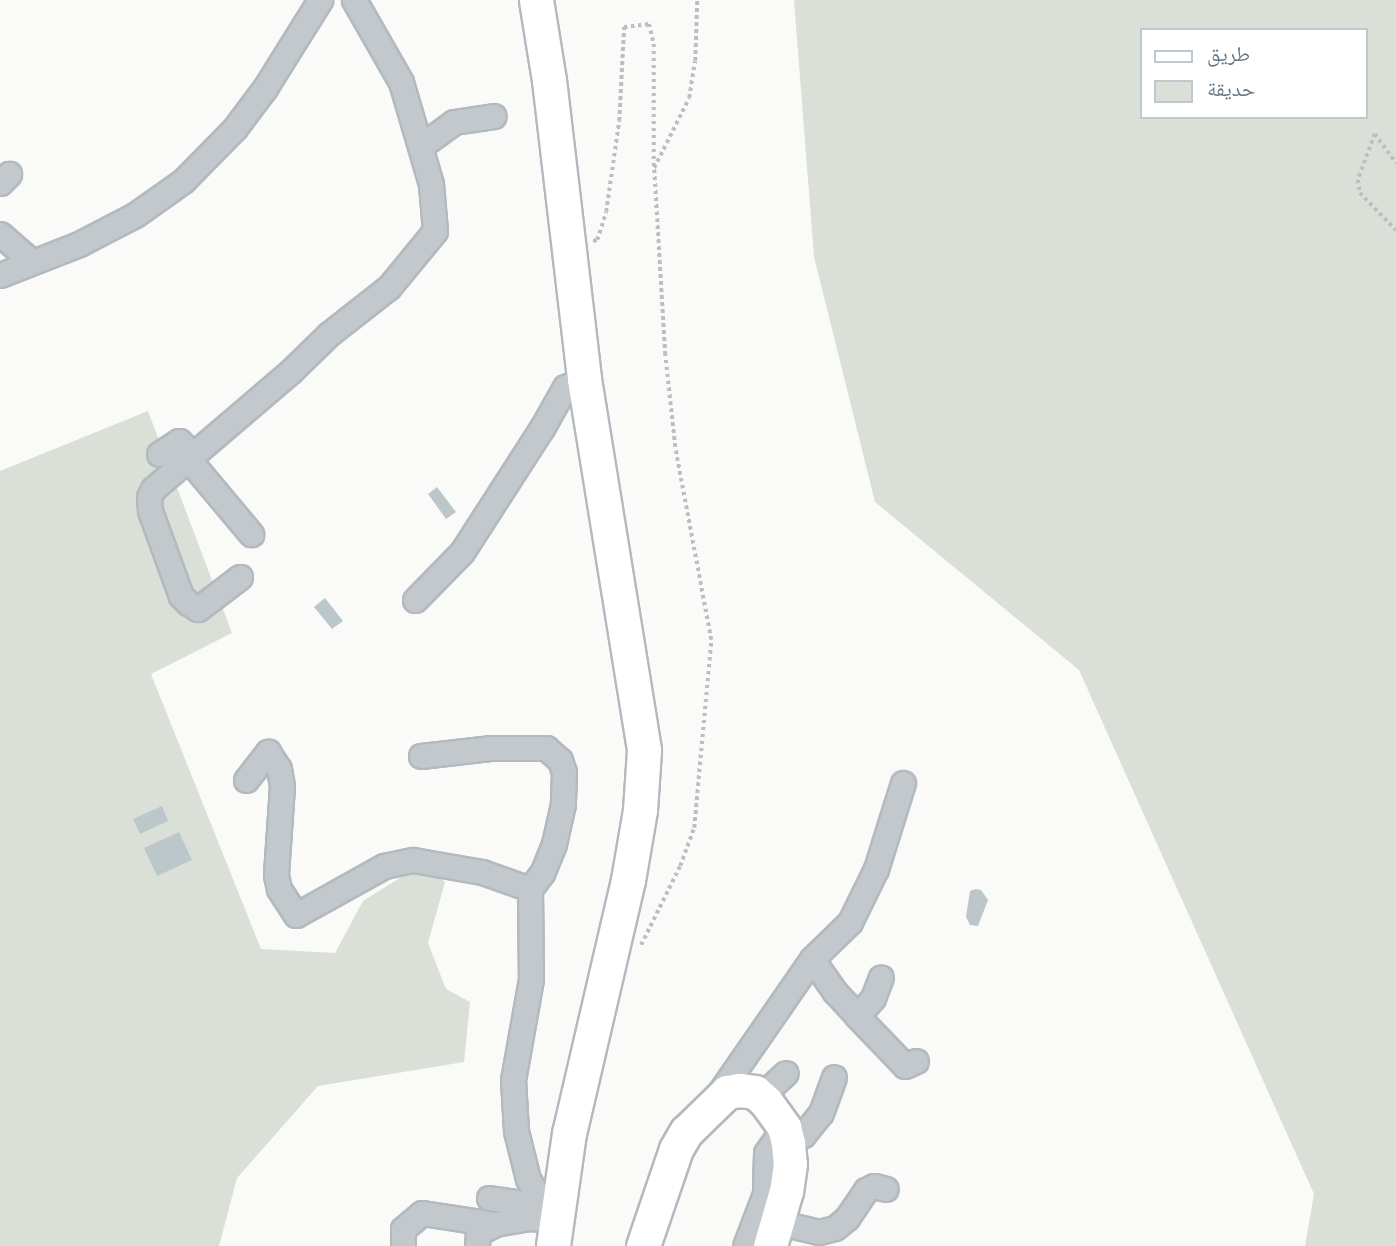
<!DOCTYPE html>
<html>
<head>
<meta charset="utf-8">
<style>
  body { margin:0 }
  #map { position:relative; width:1396px; height:1246px; overflow:hidden; background:#fafaf8; font-family:Helvetica,"Noto Naskh Arabic",sans-serif }
  div>[style] { position:absolute }
  .green>* { inset:0; background:#dadfd7 }
  .water>* { inset:0; background:#bbc7cb }
  .path>* { height:3.5px; margin-top:-1.75px; transform-origin:0; background:repeating-linear-gradient(90deg,#bbbfc2 0 3.5px,transparent 0 7px) }
  .roads { filter:drop-shadow(2px 0 #b3babf) drop-shadow(-2px 0 #b3babf) drop-shadow(0 2px #b3babf) drop-shadow(0 -2px #b3babf) }
  .street>* { height:23px; margin:-11.5px; padding:0 11.5px; transform-origin:11.5px; border-radius:11.5px; background:#c3c8cc }
  .secondary>* { height:33px; margin:-16.5px; padding:0 16.5px; transform-origin:16.5px; border-radius:16.5px; background:#fff }
  span { translate:-50% -50%; white-space:nowrap; text-align:center; line-height:1.15; -webkit-text-stroke:7px #fff; paint-order:stroke }
  .legend { position:absolute; left:1140px; top:28px; width:228px; height:91px; box-sizing:border-box; background:#fff; border:2px solid #c1c8cd; margin:0; padding:9px 12px; list-style:none; font-size:21px; color:#657683 }
  .legend li { display:flex; align-items:center; gap:14px; height:35px }
  .legend b { width:35px; border:2px solid #c1c8cd }
</style>
</head>
<body>
<div id="map">
  <div class="green">
    <div style="clip-path:polygon(evenodd,794px 0,1396px 0,1396px 1246px,1305px 1246px,1314px 1194px,1079px 670px,875px 502px,814px 257px,794px 0,1142px 30px,1366px 30px,1366px 117px,1142px 117px,1142px 30px)"></div>
    <div style="clip-path:polygon(148px 411px,232px 633px,151px 674px,261px 949px,335px 953px,363px 901px,422px 864px,445px 882px,428px 943px,446px 989px,470px 1002px,464px 1062px,318px 1086px,237px 1178px,219px 1246px,0 1246px,0 471px)"></div>
  </div>
  <div class="water">
    <div style="clip-path:polygon(437px 487px,456px 512px,446px 519px,428px 494px)"></div>
    <div style="clip-path:polygon(325px 598px,343px 621px,332px 629px,314px 607px)"></div>
    <div style="clip-path:polygon(162px 806px,168px 821px,140px 834px,133px 819px)"></div>
    <div style="clip-path:polygon(179px 832px,192px 860px,157px 876px,144px 848px)"></div>
    <div style="clip-path:polygon(976px 889px,981px 890px,988px 900px,978px 926px,970px 925px,966px 917px,970px 891px)"></div>
  </div>
  <div class="path">
    <div style="left:1375px;top:134px;width:49px;rotate:110.3deg"></div>
    <div style="left:1358px;top:180px;width:13px;rotate:81deg"></div>
    <div style="left:1360px;top:193px;width:52px;rotate:45.8deg"></div>
    <div style="left:1375px;top:134px;width:36px;rotate:54deg"></div>
    <div style="left:593px;top:241px;width:4px;rotate:-14deg"></div>
    <div style="left:597px;top:240px;width:29px;rotate:-72deg"></div>
    <div style="left:606px;top:212px;width:92px;rotate:-81.9deg"></div>
    <div style="left:619px;top:121px;width:94px;rotate:-87deg"></div>
    <div style="left:624px;top:27px;width:25px;rotate:-7deg"></div>
    <div style="left:649px;top:24px;width:21px;rotate:76deg"></div>
    <div style="left:654px;top:44px;width:122px;rotate:90deg"></div>
    <div style="left:641px;top:945px;width:88px;rotate:-63.7deg"></div>
    <div style="left:680px;top:866px;width:40px;rotate:-69.8deg"></div>
    <div style="left:694px;top:828px;width:189px;rotate:-84.8deg"></div>
    <div style="left:711px;top:640px;width:196px;rotate:-100.6deg"></div>
    <div style="left:675px;top:447px;width:93px;rotate:-96.2deg"></div>
    <div style="left:665px;top:355px;width:187px;rotate:-93.4deg"></div>
    <div style="left:654px;top:168px;width:78px;rotate:-63.4deg"></div>
    <div style="left:689px;top:98px;width:37px;rotate:-81deg"></div>
    <div style="left:695px;top:61px;width:61px;rotate:-88.1deg"></div>
  </div>
  <div class="roads">
    <div class="street">
      <div style="left:421px;top:146px;width:41px;rotate:-36deg"></div>
      <div style="left:454px;top:122px;width:40px;rotate:-8.5deg"></div>
      <div style="left:0;top:183px;width:13px;rotate:-45deg"></div>
      <div style="left:0;top:234px;width:41px;rotate:41.1deg"></div>
      <div style="left:0;top:275px;width:85px;rotate:-21.4deg"></div>
      <div style="left:79px;top:244px;width:63px;rotate:-27.4deg"></div>
      <div style="left:135px;top:215px;width:59px;rotate:-35.3deg"></div>
      <div style="left:183px;top:181px;width:74px;rotate:-45.5deg"></div>
      <div style="left:235px;top:128px;width:50px;rotate:-53.1deg"></div>
      <div style="left:265px;top:88px;width:104px;rotate:-58deg"></div>
      <div style="left:159px;top:454px;width:24px;rotate:-33deg"></div>
      <div style="left:179px;top:441px;width:21px;rotate:45deg"></div>
      <div style="left:189px;top:460px;width:97px;rotate:50deg"></div>
      <div style="left:240px;top:577px;width:53px;rotate:142.7deg"></div>
      <div style="left:198px;top:609px;width:12px;rotate:-149deg"></div>
      <div style="left:188px;top:603px;width:10px;rotate:-135deg"></div>
      <div style="left:181px;top:596px;width:90px;rotate:-110deg"></div>
      <div style="left:150px;top:511px;width:14px;rotate:-94deg"></div>
      <div style="left:149px;top:497px;width:9px;rotate:-63deg"></div>
      <div style="left:153px;top:489px;width:182px;rotate:-40.5deg"></div>
      <div style="left:291px;top:371px;width:53px;rotate:-44.2deg"></div>
      <div style="left:329px;top:334px;width:76px;rotate:-38.1deg"></div>
      <div style="left:389px;top:287px;width:72px;rotate:-50.6deg"></div>
      <div style="left:435px;top:231px;width:47px;rotate:-94.9deg"></div>
      <div style="left:431px;top:184px;width:106px;rotate:-106.4deg"></div>
      <div style="left:401px;top:82px;width:95px;rotate:-119.8deg"></div>
      <div style="left:415px;top:600px;width:67px;rotate:-45.6deg"></div>
      <div style="left:462px;top:552px;width:148px;rotate:-57.2deg"></div>
      <div style="left:542px;top:428px;width:47px;rotate:-60.7deg"></div>
      <div style="left:565px;top:387px;width:21px;rotate:-23deg"></div>
      <div style="left:421px;top:756px;width:69px;rotate:-6.6deg"></div>
      <div style="left:490px;top:748px;width:56px"></div>
      <div style="left:546px;top:748px;width:18px;rotate:41deg"></div>
      <div style="left:560px;top:760px;width:13px;rotate:72deg"></div>
      <div style="left:564px;top:772px;width:32px;rotate:92deg"></div>
      <div style="left:563px;top:804px;width:41px;rotate:102.7deg"></div>
      <div style="left:554px;top:844px;width:31px;rotate:112deg"></div>
      <div style="left:542px;top:873px;width:20px;rotate:127deg"></div>
      <div style="left:530px;top:889px;width:90px;rotate:89.4deg"></div>
      <div style="left:531px;top:979px;width:103px;rotate:100.1deg"></div>
      <div style="left:513px;top:1080px;width:51px;rotate:86.6deg"></div>
      <div style="left:516px;top:1131px;width:49px;rotate:76deg"></div>
      <div style="left:528px;top:1179px;width:16px;rotate:60deg"></div>
      <div style="left:536px;top:1193px;width:26px;rotate:25deg"></div>
      <div style="left:246px;top:780px;width:36px;rotate:-52deg"></div>
      <div style="left:268px;top:752px;width:20px;rotate:57deg"></div>
      <div style="left:279px;top:769px;width:17px;rotate:80deg"></div>
      <div style="left:282px;top:786px;width:89px;rotate:93.9deg"></div>
      <div style="left:276px;top:875px;width:14px;rotate:78deg"></div>
      <div style="left:279px;top:889px;width:31px;rotate:57deg"></div>
      <div style="left:296px;top:915px;width:101px;rotate:-29.1deg"></div>
      <div style="left:384px;top:866px;width:30px;rotate:-12deg"></div>
      <div style="left:413px;top:860px;width:70px;rotate:9.9deg"></div>
      <div style="left:482px;top:872px;width:51px;rotate:19.5deg"></div>
      <div style="left:812px;top:959px;width:40px;rotate:55.1deg"></div>
      <div style="left:835px;top:992px;width:33px;rotate:47deg"></div>
      <div style="left:857px;top:1016px;width:24px;rotate:-48deg"></div>
      <div style="left:873px;top:998px;width:22px;rotate:-69deg"></div>
      <div style="left:857px;top:1016px;width:69px;rotate:46.2deg"></div>
      <div style="left:905px;top:1066px;width:12px;rotate:-24deg"></div>
      <div style="left:760px;top:1097px;width:35px;rotate:-43deg"></div>
      <div style="left:715px;top:1099px;width:170px;rotate:-55.3deg"></div>
      <div style="left:812px;top:959px;width:53px;rotate:-44.2deg"></div>
      <div style="left:850px;top:922px;width:59px;rotate:-63.9deg"></div>
      <div style="left:876px;top:869px;width:90px;rotate:-72.6deg"></div>
      <div style="left:788px;top:1143px;width:17px;rotate:-28deg"></div>
      <div style="left:803px;top:1135px;width:28px;rotate:-51deg"></div>
      <div style="left:821px;top:1113px;width:38px;rotate:-70deg"></div>
      <div style="left:489px;top:1198px;width:40px;rotate:8.5deg"></div>
      <div style="left:529px;top:1204px;width:19px;rotate:-16deg"></div>
      <div style="left:777px;top:1222px;width:43px;rotate:13.4deg"></div>
      <div style="left:819px;top:1232px;width:16px;rotate:-14deg"></div>
      <div style="left:835px;top:1228px;width:16px;rotate:-40deg"></div>
      <div style="left:847px;top:1218px;width:34px;rotate:-56deg"></div>
      <div style="left:866px;top:1190px;width:9px;rotate:-27deg"></div>
      <div style="left:874px;top:1186px;width:12px;rotate:14deg"></div>
      <div style="left:403px;top:1246px;width:17px;rotate:-90deg"></div>
      <div style="left:403px;top:1229px;width:25px;rotate:-40deg"></div>
      <div style="left:422px;top:1213px;width:74px;rotate:8.6deg"></div>
      <div style="left:477px;top:1246px;width:13px;rotate:-86deg"></div>
      <div style="left:478px;top:1233px;width:19px;rotate:-28deg"></div>
      <div style="left:495px;top:1224px;width:35px;rotate:-10deg"></div>
      <div style="left:529px;top:1218px;width:27px;rotate:4deg"></div>
      <div style="left:745px;top:1246px;width:56px;rotate:-69deg"></div>
      <div style="left:765px;top:1194px;width:41px;rotate:-88.6deg"></div>
      <div style="left:766px;top:1153px;width:32px;rotate:-55deg"></div>
    </div>
    <div class="secondary">
      <div style="left:536px;top:0;width:81px;rotate:80.8deg"></div>
      <div style="left:549px;top:80px;width:301px;rotate:83.3deg"></div>
      <div style="left:584px;top:379px;width:376px;rotate:80.8deg"></div>
      <div style="left:644px;top:750px;width:60px;rotate:93.8deg"></div>
      <div style="left:640px;top:810px;width:71px;rotate:99.7deg"></div>
      <div style="left:628px;top:880px;width:260px;rotate:103.1deg"></div>
      <div style="left:569px;top:1133px;width:114px;rotate:98.1deg"></div>
      <div style="left:643px;top:1246px;width:102px;rotate:-71.2deg"></div>
      <div style="left:676px;top:1149px;width:20px;rotate:-60deg"></div>
      <div style="left:686px;top:1132px;width:57px;rotate:-44.3deg"></div>
      <div style="left:727px;top:1092px;width:12px;rotate:-9deg"></div>
      <div style="left:739px;top:1090px;width:16px;rotate:7deg"></div>
      <div style="left:755px;top:1092px;width:15px;rotate:42deg"></div>
      <div style="left:766px;top:1102px;width:31px;rotate:54deg"></div>
      <div style="left:784px;top:1127px;width:16px;rotate:76deg"></div>
      <div style="left:788px;top:1143px;width:21px;rotate:85deg"></div>
      <div style="left:790px;top:1164px;width:27px;rotate:98deg"></div>
      <div style="left:786px;top:1191px;width:57px;rotate:106.2deg"></div>
    </div>
  </div>
  <ul class="legend">
  <li><b style="height:9px;background:#fff"></b>طريق</li>
  <li><b style="height:19px;background:#dadfd7"></b>حديقة</li>
  </ul>
</div>
</body>
</html>
